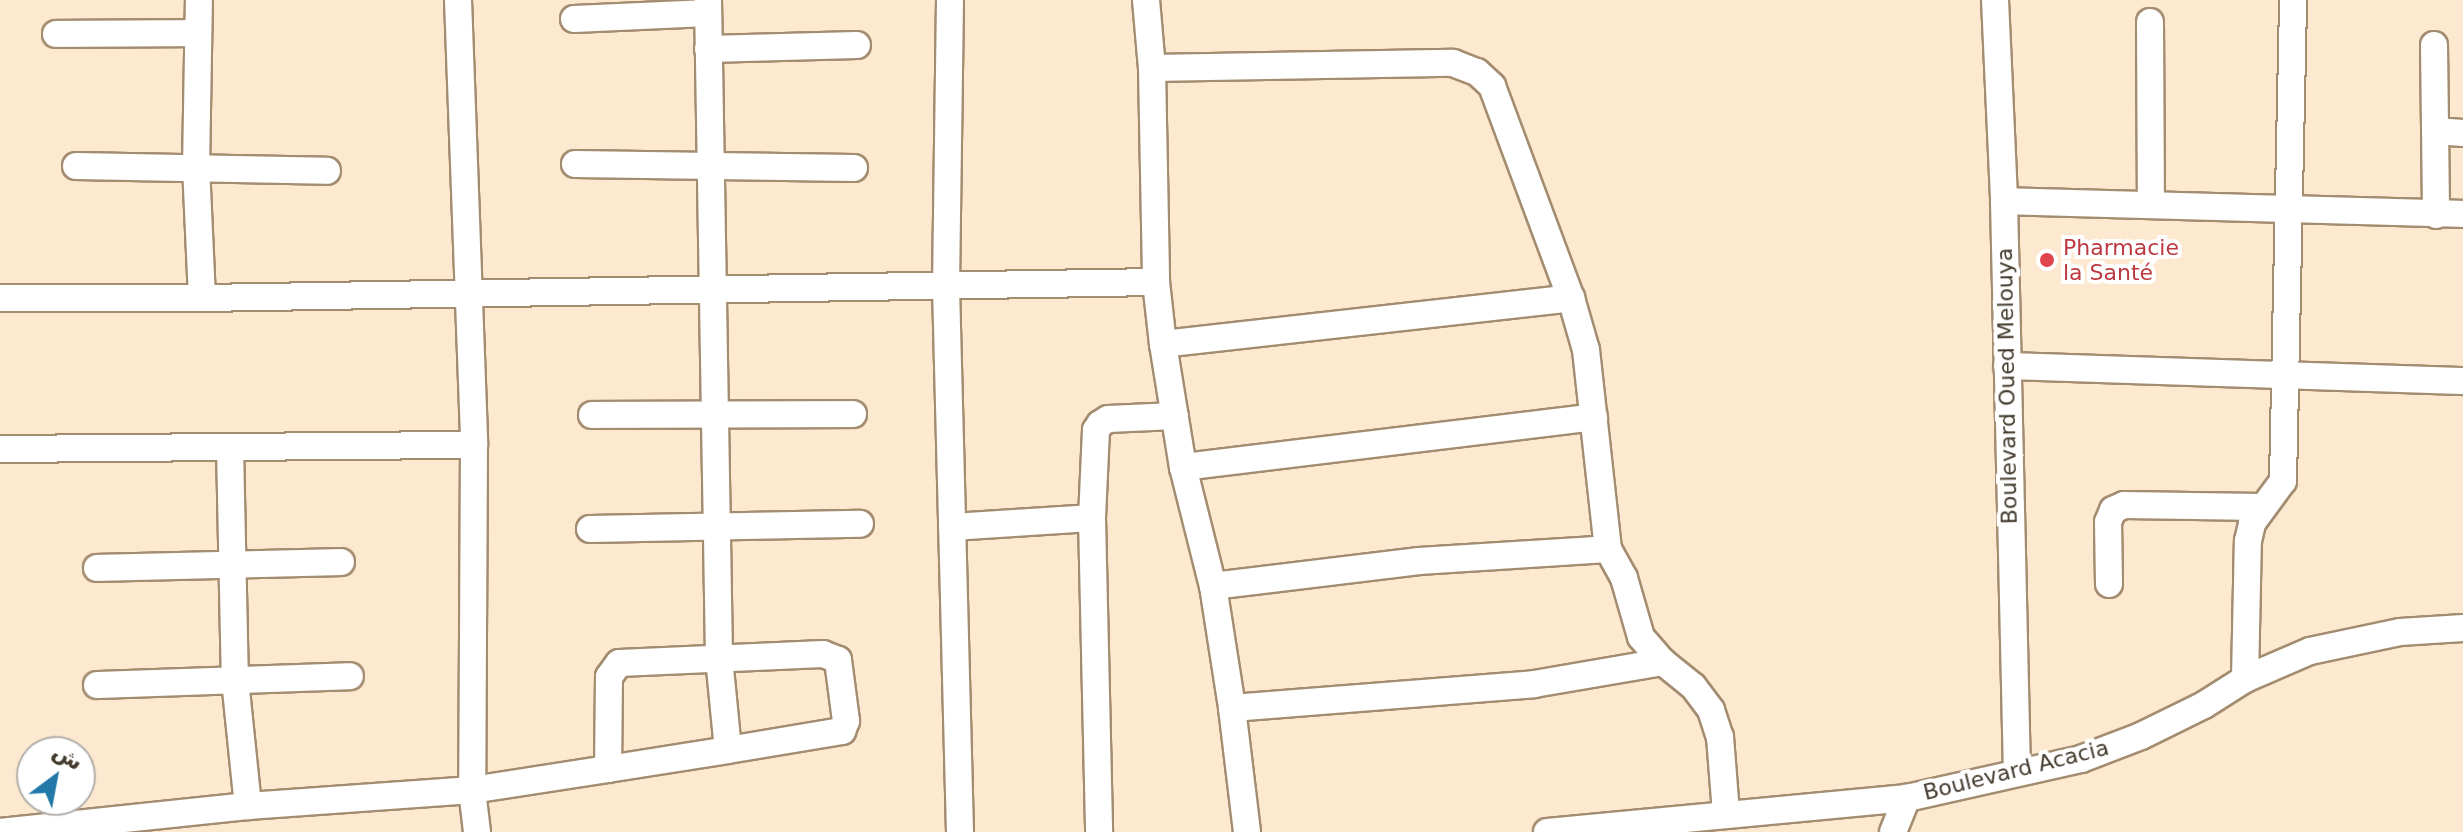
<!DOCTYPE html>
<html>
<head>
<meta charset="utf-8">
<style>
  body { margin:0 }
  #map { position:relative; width:2463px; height:832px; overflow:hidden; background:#fde8d0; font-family:"DejaVu Sans","Noto Sans Arabic",sans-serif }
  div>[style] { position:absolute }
  .roads { filter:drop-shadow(2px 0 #a38c6f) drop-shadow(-2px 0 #a38c6f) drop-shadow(0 2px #a38c6f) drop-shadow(0 -2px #a38c6f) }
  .street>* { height:26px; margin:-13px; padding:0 13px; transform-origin:13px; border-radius:13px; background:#fff }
  .dots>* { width:22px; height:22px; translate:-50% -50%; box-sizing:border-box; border:4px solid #fff; border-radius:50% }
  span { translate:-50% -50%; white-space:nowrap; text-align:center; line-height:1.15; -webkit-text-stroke:8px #fff; paint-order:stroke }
  .health-label { font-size:22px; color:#be3a42 }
  .left { translate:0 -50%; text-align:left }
  .street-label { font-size:22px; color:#443a2d }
  .north { position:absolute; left:16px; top:736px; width:80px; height:80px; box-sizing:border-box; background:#fff; border:2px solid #b4b0ab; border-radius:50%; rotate:32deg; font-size:22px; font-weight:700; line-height:32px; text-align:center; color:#443a2d }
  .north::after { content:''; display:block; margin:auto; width:28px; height:36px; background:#2279a8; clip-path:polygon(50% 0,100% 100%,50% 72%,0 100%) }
</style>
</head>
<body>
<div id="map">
  <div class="roads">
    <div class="street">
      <div style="left:458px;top:0;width:445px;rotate:87.9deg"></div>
      <div style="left:474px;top:445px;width:345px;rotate:90.3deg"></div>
      <div style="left:472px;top:790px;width:138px;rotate:-8.8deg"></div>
      <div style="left:608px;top:769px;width:121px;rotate:-9deg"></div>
      <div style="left:728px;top:750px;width:116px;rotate:-9.5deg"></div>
      <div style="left:842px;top:731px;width:11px;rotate:-68deg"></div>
      <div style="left:846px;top:721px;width:62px;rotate:-97.5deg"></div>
      <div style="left:838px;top:660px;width:16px;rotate:-158deg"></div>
      <div style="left:823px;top:654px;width:204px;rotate:177.5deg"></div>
      <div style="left:619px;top:663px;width:17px;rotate:126deg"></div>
      <div style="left:609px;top:677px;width:92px;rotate:90.6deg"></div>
      <div style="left:708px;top:0;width:658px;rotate:89.04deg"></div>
      <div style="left:719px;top:658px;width:92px;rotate:84.4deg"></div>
      <div style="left:950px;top:0;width:287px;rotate:90.8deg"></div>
      <div style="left:946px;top:287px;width:545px;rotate:88.53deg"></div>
      <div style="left:1146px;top:0;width:68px;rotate:85deg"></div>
      <div style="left:1152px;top:68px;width:214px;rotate:88.9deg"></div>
      <div style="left:1156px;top:282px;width:62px;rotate:83.6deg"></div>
      <div style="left:1163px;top:344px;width:125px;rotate:80.8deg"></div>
      <div style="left:1183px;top:467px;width:123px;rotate:75.9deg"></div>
      <div style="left:1213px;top:586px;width:123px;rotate:81.1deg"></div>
      <div style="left:1232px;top:708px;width:125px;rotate:83.1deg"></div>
      <div style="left:1995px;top:0;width:201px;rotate:87.4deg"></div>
      <div style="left:2004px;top:201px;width:572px;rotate:88.7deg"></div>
      <div style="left:574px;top:19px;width:134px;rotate:-2.6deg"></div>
      <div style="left:2150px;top:22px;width:183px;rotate:89.7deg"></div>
      <div style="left:56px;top:34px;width:142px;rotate:-0.4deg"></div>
      <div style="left:2434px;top:45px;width:170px;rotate:89.3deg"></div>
      <div style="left:708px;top:49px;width:149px;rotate:-1.5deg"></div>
      <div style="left:1152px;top:68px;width:301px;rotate:-1deg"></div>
      <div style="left:1453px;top:63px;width:26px;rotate:21deg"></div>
      <div style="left:1477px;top:72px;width:21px;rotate:43deg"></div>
      <div style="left:1492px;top:86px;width:226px;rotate:69.6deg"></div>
      <div style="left:1571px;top:298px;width:54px;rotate:73.9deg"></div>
      <div style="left:1586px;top:350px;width:200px;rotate:83.7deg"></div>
      <div style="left:1608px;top:549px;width:33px;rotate:61deg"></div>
      <div style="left:1624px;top:578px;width:61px;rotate:73.9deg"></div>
      <div style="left:1641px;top:637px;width:33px;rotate:49deg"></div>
      <div style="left:1663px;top:662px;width:38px;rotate:39deg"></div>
      <div style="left:1693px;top:686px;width:30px;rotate:53deg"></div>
      <div style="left:1711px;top:710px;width:28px;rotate:72deg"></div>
      <div style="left:1720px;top:737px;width:77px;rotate:85.5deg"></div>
      <div style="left:2435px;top:131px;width:28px;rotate:4deg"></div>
      <div style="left:575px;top:164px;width:279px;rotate:0.8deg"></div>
      <div style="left:76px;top:166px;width:251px;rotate:1.1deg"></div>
      <div style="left:2004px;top:201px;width:459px;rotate:1.6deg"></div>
      <div style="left:0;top:298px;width:202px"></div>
      <div style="left:202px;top:298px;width:130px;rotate:-92.6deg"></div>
      <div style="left:196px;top:168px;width:168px;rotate:-89deg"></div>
      <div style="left:202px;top:298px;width:954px;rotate:-0.96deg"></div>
      <div style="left:1163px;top:344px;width:411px;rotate:-6.4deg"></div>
      <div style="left:2007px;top:366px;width:456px;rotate:1.9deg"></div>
      <div style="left:592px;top:415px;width:261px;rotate:-0.2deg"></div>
      <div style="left:230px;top:447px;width:233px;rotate:88.8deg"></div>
      <div style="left:235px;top:680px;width:127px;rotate:84.1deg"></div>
      <div style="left:0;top:449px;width:474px;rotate:-0.5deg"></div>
      <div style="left:1183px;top:467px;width:414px;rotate:-6.9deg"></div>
      <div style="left:1092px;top:518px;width:314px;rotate:88.7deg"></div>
      <div style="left:952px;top:527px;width:140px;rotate:-3.7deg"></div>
      <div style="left:1092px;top:518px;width:88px;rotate:-87.4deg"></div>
      <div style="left:1096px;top:430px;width:7px;rotate:-56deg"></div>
      <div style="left:1100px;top:424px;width:9px;rotate:-32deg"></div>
      <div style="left:1108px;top:419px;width:67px;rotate:-2.6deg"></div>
      <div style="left:590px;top:529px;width:270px;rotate:-1.1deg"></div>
      <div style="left:97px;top:568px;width:244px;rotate:-1.4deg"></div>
      <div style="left:2109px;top:584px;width:62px;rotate:-90.9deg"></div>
      <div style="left:2108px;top:522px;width:13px;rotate:-67deg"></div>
      <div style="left:2113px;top:510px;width:12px;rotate:-24deg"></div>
      <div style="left:2124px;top:505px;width:138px;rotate:0.8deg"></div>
      <div style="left:1213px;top:586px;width:208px;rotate:-6.9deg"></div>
      <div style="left:1419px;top:561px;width:189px;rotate:-3.6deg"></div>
      <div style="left:2245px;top:679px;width:138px;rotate:-88.8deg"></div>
      <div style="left:2248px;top:541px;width:18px;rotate:-77deg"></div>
      <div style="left:2252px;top:523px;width:52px;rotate:-53.6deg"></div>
      <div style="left:2283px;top:481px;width:481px;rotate:-88.8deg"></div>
      <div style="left:97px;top:685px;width:253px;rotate:-2deg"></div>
      <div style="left:1232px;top:708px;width:303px;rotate:-4.5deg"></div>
      <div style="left:1534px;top:684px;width:131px;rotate:-9.7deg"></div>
      <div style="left:0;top:832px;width:249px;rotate:-6deg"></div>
      <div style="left:248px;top:806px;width:225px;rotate:-4.1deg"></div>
      <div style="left:472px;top:790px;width:42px;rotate:83.2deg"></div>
      <div style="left:1547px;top:832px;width:362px;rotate:-5.4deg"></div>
      <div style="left:1907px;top:798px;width:178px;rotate:-12.6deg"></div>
      <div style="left:2081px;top:759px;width:64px;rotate:-21deg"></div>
      <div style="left:2141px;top:736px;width:70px;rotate:-26.2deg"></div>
      <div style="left:2204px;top:705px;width:49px;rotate:-32.4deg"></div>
      <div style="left:2245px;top:679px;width:71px;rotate:-23.3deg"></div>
      <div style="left:2310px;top:651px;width:92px;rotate:-11.9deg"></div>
      <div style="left:2400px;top:632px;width:63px;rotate:-3.6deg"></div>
      <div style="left:1893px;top:832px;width:37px;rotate:-68deg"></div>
    </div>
  </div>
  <div class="dots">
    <div style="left:2047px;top:260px;background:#e0444e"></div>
  </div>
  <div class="health-label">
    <span class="left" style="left:2063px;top:260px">Pharmacie<br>la Santé</span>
  </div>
  <div class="street-label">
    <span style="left:2007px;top:386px;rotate:-91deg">Boulevard Oued Melouya</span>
    <span style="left:2016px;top:770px;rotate:-14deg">Boulevard Acacia</span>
  </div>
  <div class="north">ش</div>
</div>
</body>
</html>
